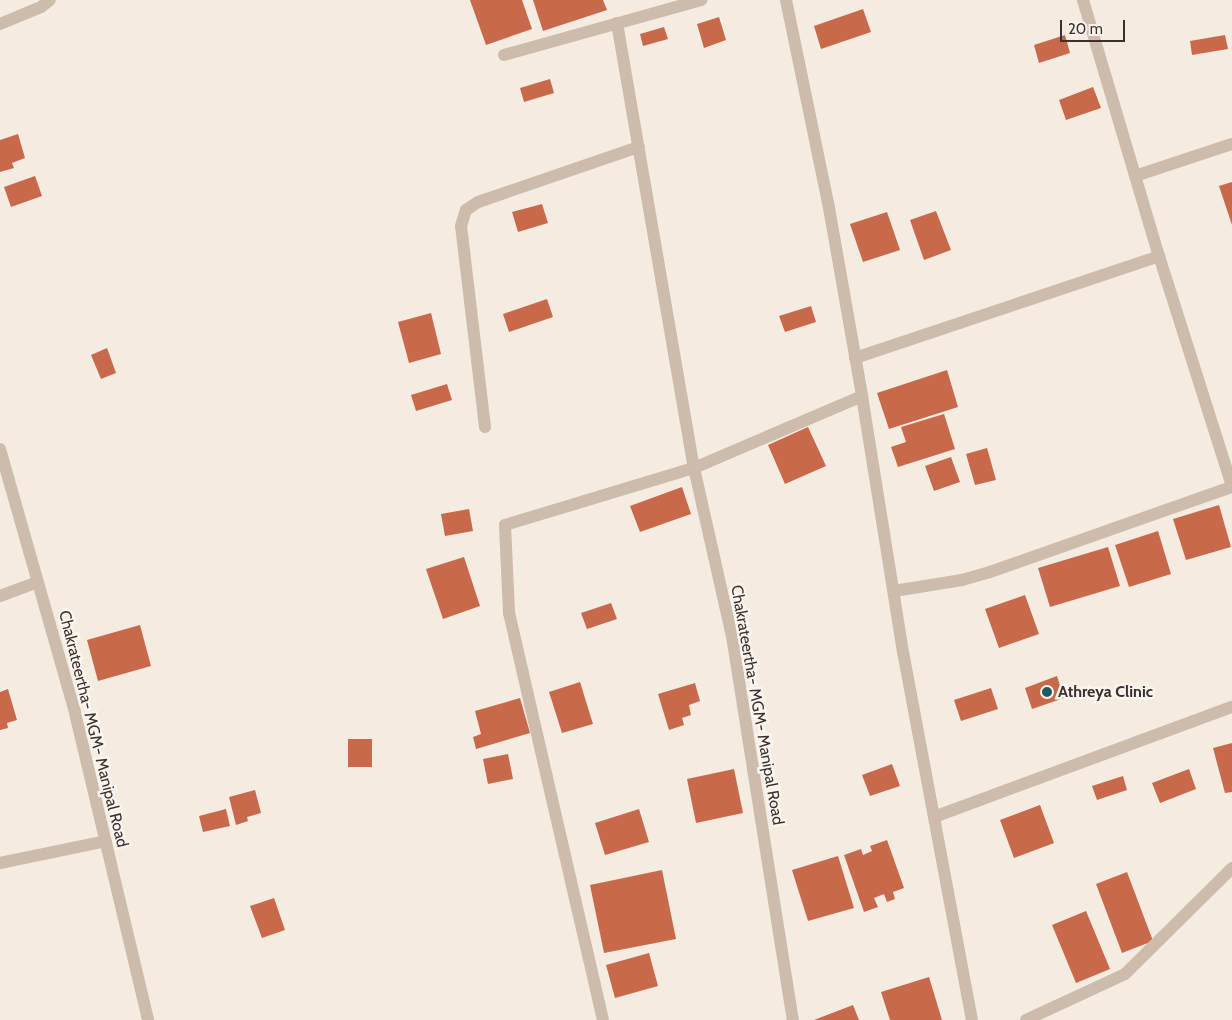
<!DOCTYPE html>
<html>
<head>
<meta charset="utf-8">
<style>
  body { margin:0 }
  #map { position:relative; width:1232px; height:1020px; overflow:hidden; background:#f4ebe1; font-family:Cabin,sans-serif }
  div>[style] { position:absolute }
  .building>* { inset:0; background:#c8694b }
  .minor>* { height:12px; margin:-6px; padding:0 6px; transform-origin:6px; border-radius:6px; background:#cdbbac }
  .dots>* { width:14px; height:14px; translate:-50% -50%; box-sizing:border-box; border:2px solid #fbf5ee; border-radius:50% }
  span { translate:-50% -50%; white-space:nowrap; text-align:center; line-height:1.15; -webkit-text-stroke:5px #fbf5ee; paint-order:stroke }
  .poi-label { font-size:16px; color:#3b302b; font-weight:700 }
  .left { translate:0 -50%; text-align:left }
  .street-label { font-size:16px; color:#3b302b }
  .scale { position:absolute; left:1060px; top:20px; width:65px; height:22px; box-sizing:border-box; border:2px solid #3b302b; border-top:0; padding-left:6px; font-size:15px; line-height:18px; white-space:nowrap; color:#3b302b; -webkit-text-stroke:4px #fbf5ee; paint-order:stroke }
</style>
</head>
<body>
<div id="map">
  <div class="building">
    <div style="clip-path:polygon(470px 0,522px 0,532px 29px,486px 45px)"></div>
    <div style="clip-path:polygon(533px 0,603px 0,607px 10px,543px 31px)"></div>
    <div style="clip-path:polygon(863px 9px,871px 32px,821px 49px,814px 26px)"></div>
    <div style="clip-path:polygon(719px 17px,726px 40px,704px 48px,697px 24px)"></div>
    <div style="clip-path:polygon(664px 27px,668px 39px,643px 46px,640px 34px)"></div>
    <div style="clip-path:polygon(1065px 35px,1070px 53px,1039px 63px,1034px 45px)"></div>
    <div style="clip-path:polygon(1225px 35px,1228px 49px,1192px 55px,1190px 41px)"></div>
    <div style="clip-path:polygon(550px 79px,554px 93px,524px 102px,520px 88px)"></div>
    <div style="clip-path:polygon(1093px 87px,1101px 108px,1066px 120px,1059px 100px)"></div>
    <div style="clip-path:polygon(18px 134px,25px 158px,12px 163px,14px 168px,0 172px,0 140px)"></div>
    <div style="clip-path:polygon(35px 176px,42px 196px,11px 207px,4px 187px)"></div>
    <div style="clip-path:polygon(1232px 182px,1232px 225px,1219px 186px)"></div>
    <div style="clip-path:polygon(542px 204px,548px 223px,518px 232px,512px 212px)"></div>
    <div style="clip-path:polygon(936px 211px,951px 250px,924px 260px,910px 220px)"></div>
    <div style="clip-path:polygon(887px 212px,900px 250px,863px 262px,850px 224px)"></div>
    <div style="clip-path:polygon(547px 299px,553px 317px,509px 332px,503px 314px)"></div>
    <div style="clip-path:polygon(811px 306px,816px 322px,785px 332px,779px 316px)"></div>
    <div style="clip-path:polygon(431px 313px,441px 354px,409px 363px,398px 322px)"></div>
    <div style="clip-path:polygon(107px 348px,116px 373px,101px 379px,91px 355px)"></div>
    <div style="clip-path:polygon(947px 370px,958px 407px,889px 429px,877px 393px)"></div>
    <div style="clip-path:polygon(447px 384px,452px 400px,416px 411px,411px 395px)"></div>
    <div style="clip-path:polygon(944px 414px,955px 449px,898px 467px,891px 447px,906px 442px,901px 427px)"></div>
    <div style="clip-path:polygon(808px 427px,826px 466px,785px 484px,768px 445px)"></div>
    <div style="clip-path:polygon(987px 448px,996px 480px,975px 485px,966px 454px)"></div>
    <div style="clip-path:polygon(951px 457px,960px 482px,934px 491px,925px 466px)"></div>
    <div style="clip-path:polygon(682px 487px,691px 514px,640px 532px,630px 506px)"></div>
    <div style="clip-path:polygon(1219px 505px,1231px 547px,1186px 560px,1173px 519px)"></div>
    <div style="clip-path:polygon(469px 509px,473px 531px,445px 536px,441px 514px)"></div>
    <div style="clip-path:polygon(1158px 531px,1171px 574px,1129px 587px,1115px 545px)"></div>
    <div style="clip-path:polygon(1108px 547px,1120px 586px,1050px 607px,1038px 568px)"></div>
    <div style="clip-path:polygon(464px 557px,480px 606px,443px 619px,426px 569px)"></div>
    <div style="clip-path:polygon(1025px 595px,1039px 634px,999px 648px,985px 609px)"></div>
    <div style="clip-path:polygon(611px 603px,617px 619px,587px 629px,581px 613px)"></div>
    <div style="clip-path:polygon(140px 625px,151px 666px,98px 681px,87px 640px)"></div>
    <div style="clip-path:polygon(1057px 676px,1064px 698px,1032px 709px,1025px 688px)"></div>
    <div style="clip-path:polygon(580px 682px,593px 724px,562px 733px,549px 692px)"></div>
    <div style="clip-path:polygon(695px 683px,700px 701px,689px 705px,691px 715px,682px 718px,684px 725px,669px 730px,658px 694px)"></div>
    <div style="clip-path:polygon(991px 688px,998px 709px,961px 721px,954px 700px)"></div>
    <div style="clip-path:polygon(8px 689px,17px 720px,7px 723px,8px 728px,0 730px,0 692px)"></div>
    <div style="clip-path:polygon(520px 698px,530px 733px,476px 749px,473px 737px,481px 734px,475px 711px)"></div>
    <div style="clip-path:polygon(348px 739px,372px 739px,372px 767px,348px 767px)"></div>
    <div style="clip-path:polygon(1232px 743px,1232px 792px,1225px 793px,1213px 748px)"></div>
    <div style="clip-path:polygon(508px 754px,513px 779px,488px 784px,483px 759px)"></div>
    <div style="clip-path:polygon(892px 764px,900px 786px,870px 796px,862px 775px)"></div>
    <div style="clip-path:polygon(734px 769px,743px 813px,696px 823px,687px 779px)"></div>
    <div style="clip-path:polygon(1189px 769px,1196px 789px,1160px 803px,1152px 783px)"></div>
    <div style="clip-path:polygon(1123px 776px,1127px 790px,1097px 800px,1092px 786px)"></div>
    <div style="clip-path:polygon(255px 790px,261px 813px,247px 817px,248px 821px,236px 825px,229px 797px)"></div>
    <div style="clip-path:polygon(1040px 805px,1054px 843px,1014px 858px,1000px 820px)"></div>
    <div style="clip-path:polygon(226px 809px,230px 826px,203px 832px,199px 816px)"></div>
    <div style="clip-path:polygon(639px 809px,649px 842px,605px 855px,595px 823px)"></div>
    <div style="clip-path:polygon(887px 840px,904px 888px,893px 892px,895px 899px,887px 902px,884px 894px,874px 898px,878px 907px,864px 912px,844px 855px,861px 849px,863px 855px,872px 851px,870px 846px)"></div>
    <div style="clip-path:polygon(838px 856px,854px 908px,808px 921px,792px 870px)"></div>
    <div style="clip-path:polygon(662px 870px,676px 939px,604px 953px,590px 885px)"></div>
    <div style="clip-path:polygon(1127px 872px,1153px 941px,1122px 953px,1096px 884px)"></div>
    <div style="clip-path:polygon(274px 898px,285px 930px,262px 938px,250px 906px)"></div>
    <div style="clip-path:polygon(1086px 911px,1110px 969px,1076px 983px,1052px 925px)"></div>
    <div style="clip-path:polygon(649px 953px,658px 986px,615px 998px,606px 965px)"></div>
    <div style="clip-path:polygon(929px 977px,942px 1020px,890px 1020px,881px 992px)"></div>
    <div style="clip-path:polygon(853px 1005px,859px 1020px,814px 1020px)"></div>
  </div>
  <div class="minor">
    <div style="left:786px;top:0;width:212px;rotate:78.3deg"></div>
    <div style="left:829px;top:208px;width:191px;rotate:80deg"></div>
    <div style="left:1083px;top:0;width:267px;rotate:73.5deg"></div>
    <div style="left:1159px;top:256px;width:241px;rotate:72.4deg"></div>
    <div style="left:617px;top:23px;width:452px;rotate:80.2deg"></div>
    <div style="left:694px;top:468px;width:183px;rotate:-23.2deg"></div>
    <div style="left:862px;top:396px;width:264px;rotate:80.9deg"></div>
    <div style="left:904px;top:657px;width:369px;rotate:79.4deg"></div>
    <div style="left:0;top:24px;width:44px;rotate:-22.5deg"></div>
    <div style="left:41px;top:7px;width:11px;rotate:-38deg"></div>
    <div style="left:504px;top:55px;width:205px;rotate:-15.6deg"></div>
    <div style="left:1135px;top:176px;width:102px;rotate:-18.3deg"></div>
    <div style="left:855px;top:358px;width:321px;rotate:-18.5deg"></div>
    <div style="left:485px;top:427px;width:202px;rotate:-96.8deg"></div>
    <div style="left:461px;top:226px;width:17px;rotate:-73deg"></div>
    <div style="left:466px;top:210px;width:14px;rotate:-34deg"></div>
    <div style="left:478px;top:202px;width:170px;rotate:-18.9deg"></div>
    <div style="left:0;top:449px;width:274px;rotate:74.1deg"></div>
    <div style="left:75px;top:713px;width:316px;rotate:76.6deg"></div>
    <div style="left:894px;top:591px;width:69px;rotate:-9.2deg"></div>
    <div style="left:962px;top:580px;width:29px;rotate:-16deg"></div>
    <div style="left:990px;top:572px;width:256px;rotate:-19.4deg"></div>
    <div style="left:0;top:596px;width:40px;rotate:-20.2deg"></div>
    <div style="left:934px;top:817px;width:318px;rotate:-20.3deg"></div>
    <div style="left:0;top:863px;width:108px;rotate:-11.7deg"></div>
    <div style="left:603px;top:1020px;width:418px;rotate:-103deg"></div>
    <div style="left:509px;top:613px;width:88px;rotate:-92.6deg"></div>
    <div style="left:505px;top:525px;width:197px;rotate:-16.8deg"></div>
    <div style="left:694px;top:468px;width:172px;rotate:77.3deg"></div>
    <div style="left:732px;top:636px;width:389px;rotate:81deg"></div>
    <div style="left:1026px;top:1020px;width:109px;rotate:-24.9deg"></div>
    <div style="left:1125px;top:974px;width:151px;rotate:-44.7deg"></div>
  </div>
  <div class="dots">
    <div style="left:1047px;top:692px;background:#1f5a5e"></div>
  </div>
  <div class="poi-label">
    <span class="left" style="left:1058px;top:692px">Athreya Clinic</span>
  </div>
  <div class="street-label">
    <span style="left:757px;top:705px;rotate:80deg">Chakrateertha- MGM- Manipal Road</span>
    <span style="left:93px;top:729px;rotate:76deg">Chakrateertha- MGM- Manipal Road</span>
  </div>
  <div class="scale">20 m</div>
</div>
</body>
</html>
